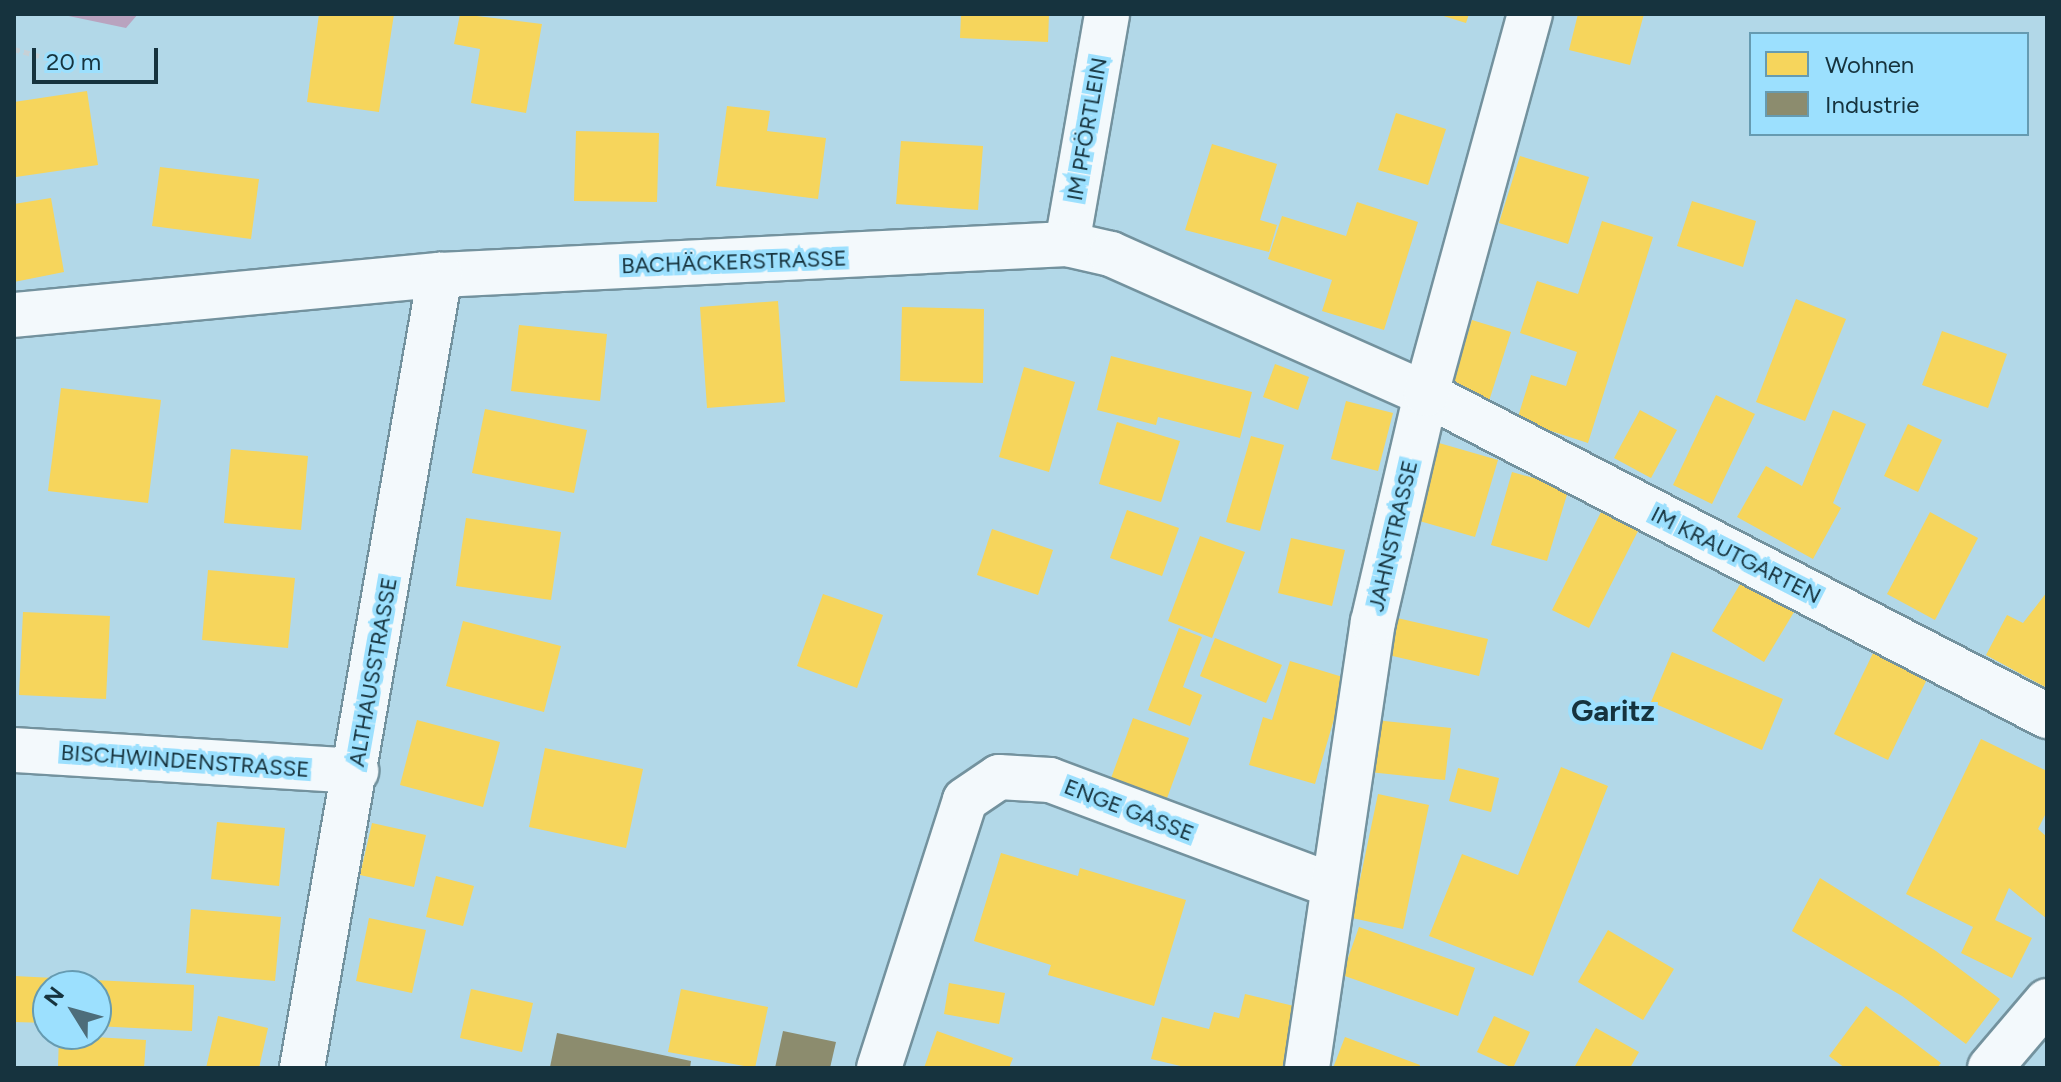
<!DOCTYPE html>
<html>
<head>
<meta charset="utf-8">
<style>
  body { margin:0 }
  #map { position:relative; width:2061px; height:1082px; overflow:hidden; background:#b2d8e8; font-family:Figtree,sans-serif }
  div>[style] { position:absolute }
  .forest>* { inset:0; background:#b9a3bf }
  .homes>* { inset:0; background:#f6d55c }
  .industry>* { inset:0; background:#8c8c6e }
  .path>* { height:5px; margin-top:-2.5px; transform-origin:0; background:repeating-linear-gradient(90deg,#c6d1d7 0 6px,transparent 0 10px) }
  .roads { filter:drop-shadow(2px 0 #73929e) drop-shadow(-2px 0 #73929e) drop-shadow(0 2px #73929e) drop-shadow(0 -2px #73929e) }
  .minor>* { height:44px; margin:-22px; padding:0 22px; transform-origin:22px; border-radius:22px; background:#f3f9fc }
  span { translate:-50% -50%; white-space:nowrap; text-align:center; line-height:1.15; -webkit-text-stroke:8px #9ce0fe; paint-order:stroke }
  .street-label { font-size:22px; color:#16333e }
  .district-label { font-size:30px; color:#16333e; font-weight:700 }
  .frame { position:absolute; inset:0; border:16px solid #16333e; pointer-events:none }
  .legend { position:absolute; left:1749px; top:32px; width:280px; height:104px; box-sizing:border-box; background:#9ce0fe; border:2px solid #669bb1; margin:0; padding:10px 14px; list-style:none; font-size:24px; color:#16333e }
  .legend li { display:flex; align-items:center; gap:16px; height:40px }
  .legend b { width:40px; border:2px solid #669bb1 }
  .north { position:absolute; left:32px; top:970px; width:80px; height:80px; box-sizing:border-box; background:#9ce0fe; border:2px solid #669bb1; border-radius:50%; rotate:307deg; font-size:22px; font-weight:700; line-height:32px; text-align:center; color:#16333e }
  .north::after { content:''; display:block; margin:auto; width:28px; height:36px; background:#4d6d7a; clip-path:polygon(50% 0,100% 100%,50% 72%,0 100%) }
  .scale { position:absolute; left:32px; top:48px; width:126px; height:36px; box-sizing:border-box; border:4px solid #16333e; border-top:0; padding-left:10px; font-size:24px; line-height:28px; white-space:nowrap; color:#16333e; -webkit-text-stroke:6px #9ce0fe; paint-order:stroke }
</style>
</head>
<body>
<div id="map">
  <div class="forest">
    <div style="clip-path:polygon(59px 14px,138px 14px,126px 28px)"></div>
  </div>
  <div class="homes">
    <div style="clip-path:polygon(319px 14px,394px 14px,379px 112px,307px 102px)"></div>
    <div style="clip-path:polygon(460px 14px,542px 24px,526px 113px,471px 103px,480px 49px,454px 44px)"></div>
    <div style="clip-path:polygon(961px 14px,1049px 14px,1048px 42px,960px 38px)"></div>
    <div style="clip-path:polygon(1437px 14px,1469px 14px,1466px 23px)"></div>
    <div style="clip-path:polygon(1578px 14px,1644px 14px,1630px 65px,1569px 50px)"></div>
    <div style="clip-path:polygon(87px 91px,98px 165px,16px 177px,14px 102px)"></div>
    <div style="clip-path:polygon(727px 106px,770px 111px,767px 131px,826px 138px,818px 199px,716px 186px)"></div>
    <div style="clip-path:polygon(1396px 113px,1446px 129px,1428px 185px,1378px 170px)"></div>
    <div style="clip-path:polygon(576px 131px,659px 133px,657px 202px,574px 201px)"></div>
    <div style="clip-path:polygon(901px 141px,983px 146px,978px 210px,896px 204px)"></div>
    <div style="clip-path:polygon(1212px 144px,1277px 164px,1260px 220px,1277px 225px,1269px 252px,1185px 230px)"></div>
    <div style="clip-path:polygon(1520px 156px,1589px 177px,1568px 244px,1499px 223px)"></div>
    <div style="clip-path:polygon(160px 167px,259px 179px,251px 239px,152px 226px)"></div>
    <div style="clip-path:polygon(51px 198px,64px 272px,14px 282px,14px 204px)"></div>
    <div style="clip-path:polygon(1692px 201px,1756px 221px,1743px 267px,1677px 246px)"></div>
    <div style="clip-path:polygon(1357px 202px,1418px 222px,1384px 330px,1322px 311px,1332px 280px,1268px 259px,1282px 216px,1346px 236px)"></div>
    <div style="clip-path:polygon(1602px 221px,1653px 237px,1588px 443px,1517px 420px,1531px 375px,1566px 386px,1577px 352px,1520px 333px,1537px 281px,1578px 294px)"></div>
    <div style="clip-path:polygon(1796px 299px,1846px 319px,1805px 421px,1756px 402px)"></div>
    <div style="clip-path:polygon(778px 301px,785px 402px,707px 408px,700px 307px)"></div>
    <div style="clip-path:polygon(902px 307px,984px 309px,983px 383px,900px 381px)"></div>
    <div style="clip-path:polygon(1472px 320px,1511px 332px,1489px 401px,1450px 388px)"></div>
    <div style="clip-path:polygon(519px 325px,607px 334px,600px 401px,511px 391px)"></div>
    <div style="clip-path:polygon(1942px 331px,2007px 354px,1988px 408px,1922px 385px)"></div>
    <div style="clip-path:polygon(1111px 356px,1252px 392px,1240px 438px,1158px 417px,1156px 425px,1097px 410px)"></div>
    <div style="clip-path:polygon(1275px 364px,1309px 377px,1298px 410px,1263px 397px)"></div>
    <div style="clip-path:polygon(1024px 367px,1075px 382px,1049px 472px,999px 457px)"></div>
    <div style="clip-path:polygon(61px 388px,161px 400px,148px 503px,48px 491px)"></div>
    <div style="clip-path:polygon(1716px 395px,1755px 414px,1712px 504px,1673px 485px)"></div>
    <div style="clip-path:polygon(1346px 401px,1393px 413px,1378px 471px,1331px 459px)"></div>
    <div style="clip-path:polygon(485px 409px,587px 430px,574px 493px,472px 473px)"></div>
    <div style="clip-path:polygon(1640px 410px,1677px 430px,1651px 478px,1614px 458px)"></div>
    <div style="clip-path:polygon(1833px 410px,1866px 424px,1833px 503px,1841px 508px,1813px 559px,1737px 517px,1766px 466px,1802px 486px)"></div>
    <div style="clip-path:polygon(1117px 422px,1180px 441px,1161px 502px,1099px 484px)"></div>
    <div style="clip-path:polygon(1908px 424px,1942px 440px,1918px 492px,1884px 476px)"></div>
    <div style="clip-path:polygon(1251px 436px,1284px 445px,1260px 531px,1226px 522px)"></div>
    <div style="clip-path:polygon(1439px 443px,1498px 460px,1475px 537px,1416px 520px)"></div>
    <div style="clip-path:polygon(231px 449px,308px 456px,301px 530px,224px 523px)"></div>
    <div style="clip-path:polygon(1512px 472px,1569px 488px,1547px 561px,1491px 545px)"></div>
    <div style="clip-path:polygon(1127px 510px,1179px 528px,1162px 576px,1110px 558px)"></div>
    <div style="clip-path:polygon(1601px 512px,1638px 531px,1589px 628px,1552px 610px)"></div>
    <div style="clip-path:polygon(1930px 512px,1978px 538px,1935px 620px,1887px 594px)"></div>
    <div style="clip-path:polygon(466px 518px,561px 532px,551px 600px,456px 586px)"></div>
    <div style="clip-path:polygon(992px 529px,1053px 550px,1038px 595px,977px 575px)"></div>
    <div style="clip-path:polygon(1200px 536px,1245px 552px,1212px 638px,1168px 621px)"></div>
    <div style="clip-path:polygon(1291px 538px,1345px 550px,1332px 606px,1278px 593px)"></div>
    <div style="clip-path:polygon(208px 570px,295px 578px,288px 648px,202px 640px)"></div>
    <div style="clip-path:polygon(1742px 581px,1794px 612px,1764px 662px,1712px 631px)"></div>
    <div style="clip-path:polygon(2047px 592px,2047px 688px,1986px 655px,2007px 615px,2023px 623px)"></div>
    <div style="clip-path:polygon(823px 594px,883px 615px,857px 688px,797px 666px)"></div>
    <div style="clip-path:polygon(23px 612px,110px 616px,106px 699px,19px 695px)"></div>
    <div style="clip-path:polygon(1393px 617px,1488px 639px,1479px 676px,1384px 654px)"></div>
    <div style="clip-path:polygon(463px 621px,561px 646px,544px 712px,446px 686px)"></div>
    <div style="clip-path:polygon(1179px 628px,1202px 637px,1183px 687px,1202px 695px,1190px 726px,1148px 710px)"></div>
    <div style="clip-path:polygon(1215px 638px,1282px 665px,1266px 703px,1200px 676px)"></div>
    <div style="clip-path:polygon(1874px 651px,1928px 677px,1888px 760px,1834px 734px)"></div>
    <div style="clip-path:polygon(1672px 652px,1783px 699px,1762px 750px,1651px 702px)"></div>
    <div style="clip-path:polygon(1290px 661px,1346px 678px,1315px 784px,1249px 765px,1263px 717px,1272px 720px)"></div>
    <div style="clip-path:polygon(1133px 718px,1189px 738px,1166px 801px,1110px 781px)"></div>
    <div style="clip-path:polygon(417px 720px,500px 742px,483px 807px,400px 785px)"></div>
    <div style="clip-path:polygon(1375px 720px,1451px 728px,1445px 780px,1369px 772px)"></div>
    <div style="clip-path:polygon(1981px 739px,2047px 771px,2047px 811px,2038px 829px,2047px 837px,2047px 919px,2009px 888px,1995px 920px,2032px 938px,2012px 978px,1961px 953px,1973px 927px,1906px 894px)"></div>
    <div style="clip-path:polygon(545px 748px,643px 769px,626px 848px,529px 827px)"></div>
    <div style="clip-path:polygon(1561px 767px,1608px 786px,1533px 976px,1429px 936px,1462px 854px,1518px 875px)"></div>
    <div style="clip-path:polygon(1458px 768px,1499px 778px,1491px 812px,1449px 801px)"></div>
    <div style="clip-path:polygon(1378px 794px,1429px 805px,1403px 929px,1352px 918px)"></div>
    <div style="clip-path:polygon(217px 822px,285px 828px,279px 886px,211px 879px)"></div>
    <div style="clip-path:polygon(372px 823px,426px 835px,414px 887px,360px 875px)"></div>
    <div style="clip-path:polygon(1001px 853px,1078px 876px,1080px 868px,1186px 900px,1154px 1006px,1048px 975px,1051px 965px,974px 941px)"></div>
    <div style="clip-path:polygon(436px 876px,474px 886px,463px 926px,426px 917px)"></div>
    <div style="clip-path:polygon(1820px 878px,1936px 951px,2000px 999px,1966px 1044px,1902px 996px,1792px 931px)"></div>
    <div style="clip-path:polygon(191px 909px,281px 917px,275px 981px,186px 973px)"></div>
    <div style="clip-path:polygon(369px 918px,426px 930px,412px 993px,356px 981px)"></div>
    <div style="clip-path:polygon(1359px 927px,1475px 968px,1458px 1016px,1342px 975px)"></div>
    <div style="clip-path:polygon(1608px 930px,1674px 969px,1643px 1020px,1578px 982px)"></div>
    <div style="clip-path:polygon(14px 976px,194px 985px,192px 1031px,96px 1026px,96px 986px,48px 986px,48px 1023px,14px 1022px)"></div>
    <div style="clip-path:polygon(949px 983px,1005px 993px,999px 1024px,944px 1014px)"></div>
    <div style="clip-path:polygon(471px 989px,533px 1003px,522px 1052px,460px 1038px)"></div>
    <div style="clip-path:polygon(681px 989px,768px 1007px,755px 1068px,668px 1052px)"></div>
    <div style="clip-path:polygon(1245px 994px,1298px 1007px,1282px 1068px,1189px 1068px,1151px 1059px,1162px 1017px,1209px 1029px,1214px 1012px,1239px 1018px)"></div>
    <div style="clip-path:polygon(1866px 1006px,1941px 1063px,1937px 1068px,1845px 1068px,1829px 1056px)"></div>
    <div style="clip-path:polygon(218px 1016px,268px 1028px,259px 1068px,206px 1068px)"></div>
    <div style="clip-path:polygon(1494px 1016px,1530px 1032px,1513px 1068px,1477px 1052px)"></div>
    <div style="clip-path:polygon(1596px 1028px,1639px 1052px,1630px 1068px,1574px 1068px)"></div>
    <div style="clip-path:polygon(937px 1031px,1013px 1058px,1009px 1068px,924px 1068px)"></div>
    <div style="clip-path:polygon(59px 1035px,146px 1040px,144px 1068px,58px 1068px)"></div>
    <div style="clip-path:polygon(1345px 1037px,1420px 1065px,1419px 1068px,1333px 1068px)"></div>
  </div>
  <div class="industry">
    <div style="clip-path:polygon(783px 1031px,836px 1042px,830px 1068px,775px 1068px)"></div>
    <div style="clip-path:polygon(557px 1033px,691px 1061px,690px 1068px,550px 1067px)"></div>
  </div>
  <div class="path">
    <div style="left:14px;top:49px;width:53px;rotate:15.4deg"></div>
  </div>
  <div class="roads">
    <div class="minor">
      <div style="left:1067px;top:244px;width:233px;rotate:-80.1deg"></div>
      <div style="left:14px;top:315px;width:428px;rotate:-5.4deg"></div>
      <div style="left:440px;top:275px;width:628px;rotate:-2.83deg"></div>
      <div style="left:1067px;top:244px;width:45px;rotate:12.8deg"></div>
      <div style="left:1111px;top:254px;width:345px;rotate:24deg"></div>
      <div style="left:1426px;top:394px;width:700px;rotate:27.41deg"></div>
      <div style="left:14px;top:750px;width:343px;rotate:3.5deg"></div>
      <div style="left:302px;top:1068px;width:805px;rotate:-80.13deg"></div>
      <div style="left:879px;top:1068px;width:281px;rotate:-72.2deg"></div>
      <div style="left:965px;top:800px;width:41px;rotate:-34.1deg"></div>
      <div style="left:999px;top:777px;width:51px;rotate:3.4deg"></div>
      <div style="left:1050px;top:780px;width:302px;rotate:20.5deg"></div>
      <div style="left:1307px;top:1068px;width:451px;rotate:-81.6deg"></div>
      <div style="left:1373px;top:622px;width:234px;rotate:-76.9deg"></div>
      <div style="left:1426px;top:394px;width:394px;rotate:-74.7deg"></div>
      <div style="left:1990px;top:1068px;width:88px;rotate:-49.6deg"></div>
    </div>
  </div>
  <div class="street-label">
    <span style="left:1087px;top:129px;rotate:-80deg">IM PFÖRTLEIN</span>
    <span style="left:734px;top:262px;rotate:-2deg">BACHÄCKERSTRASSE</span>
    <span style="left:1393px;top:536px;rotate:-77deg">JAHNSTRASSE</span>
    <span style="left:1736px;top:555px;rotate:27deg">IM KRAUTGARTEN</span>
    <span style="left:373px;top:672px;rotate:-80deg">ALTHAUSSTRASSE</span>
    <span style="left:185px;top:761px;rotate:4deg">BISCHWINDENSTRASSE</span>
    <span style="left:1129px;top:810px;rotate:21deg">ENGE GASSE</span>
  </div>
  <div class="district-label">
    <span style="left:1613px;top:711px">Garitz</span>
  </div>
  <div class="frame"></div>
  <ul class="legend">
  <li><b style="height:22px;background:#f6d55c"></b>Wohnen</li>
  <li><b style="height:22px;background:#8c8c6e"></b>Industrie</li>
  </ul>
  <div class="north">N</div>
  <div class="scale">20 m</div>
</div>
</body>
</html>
